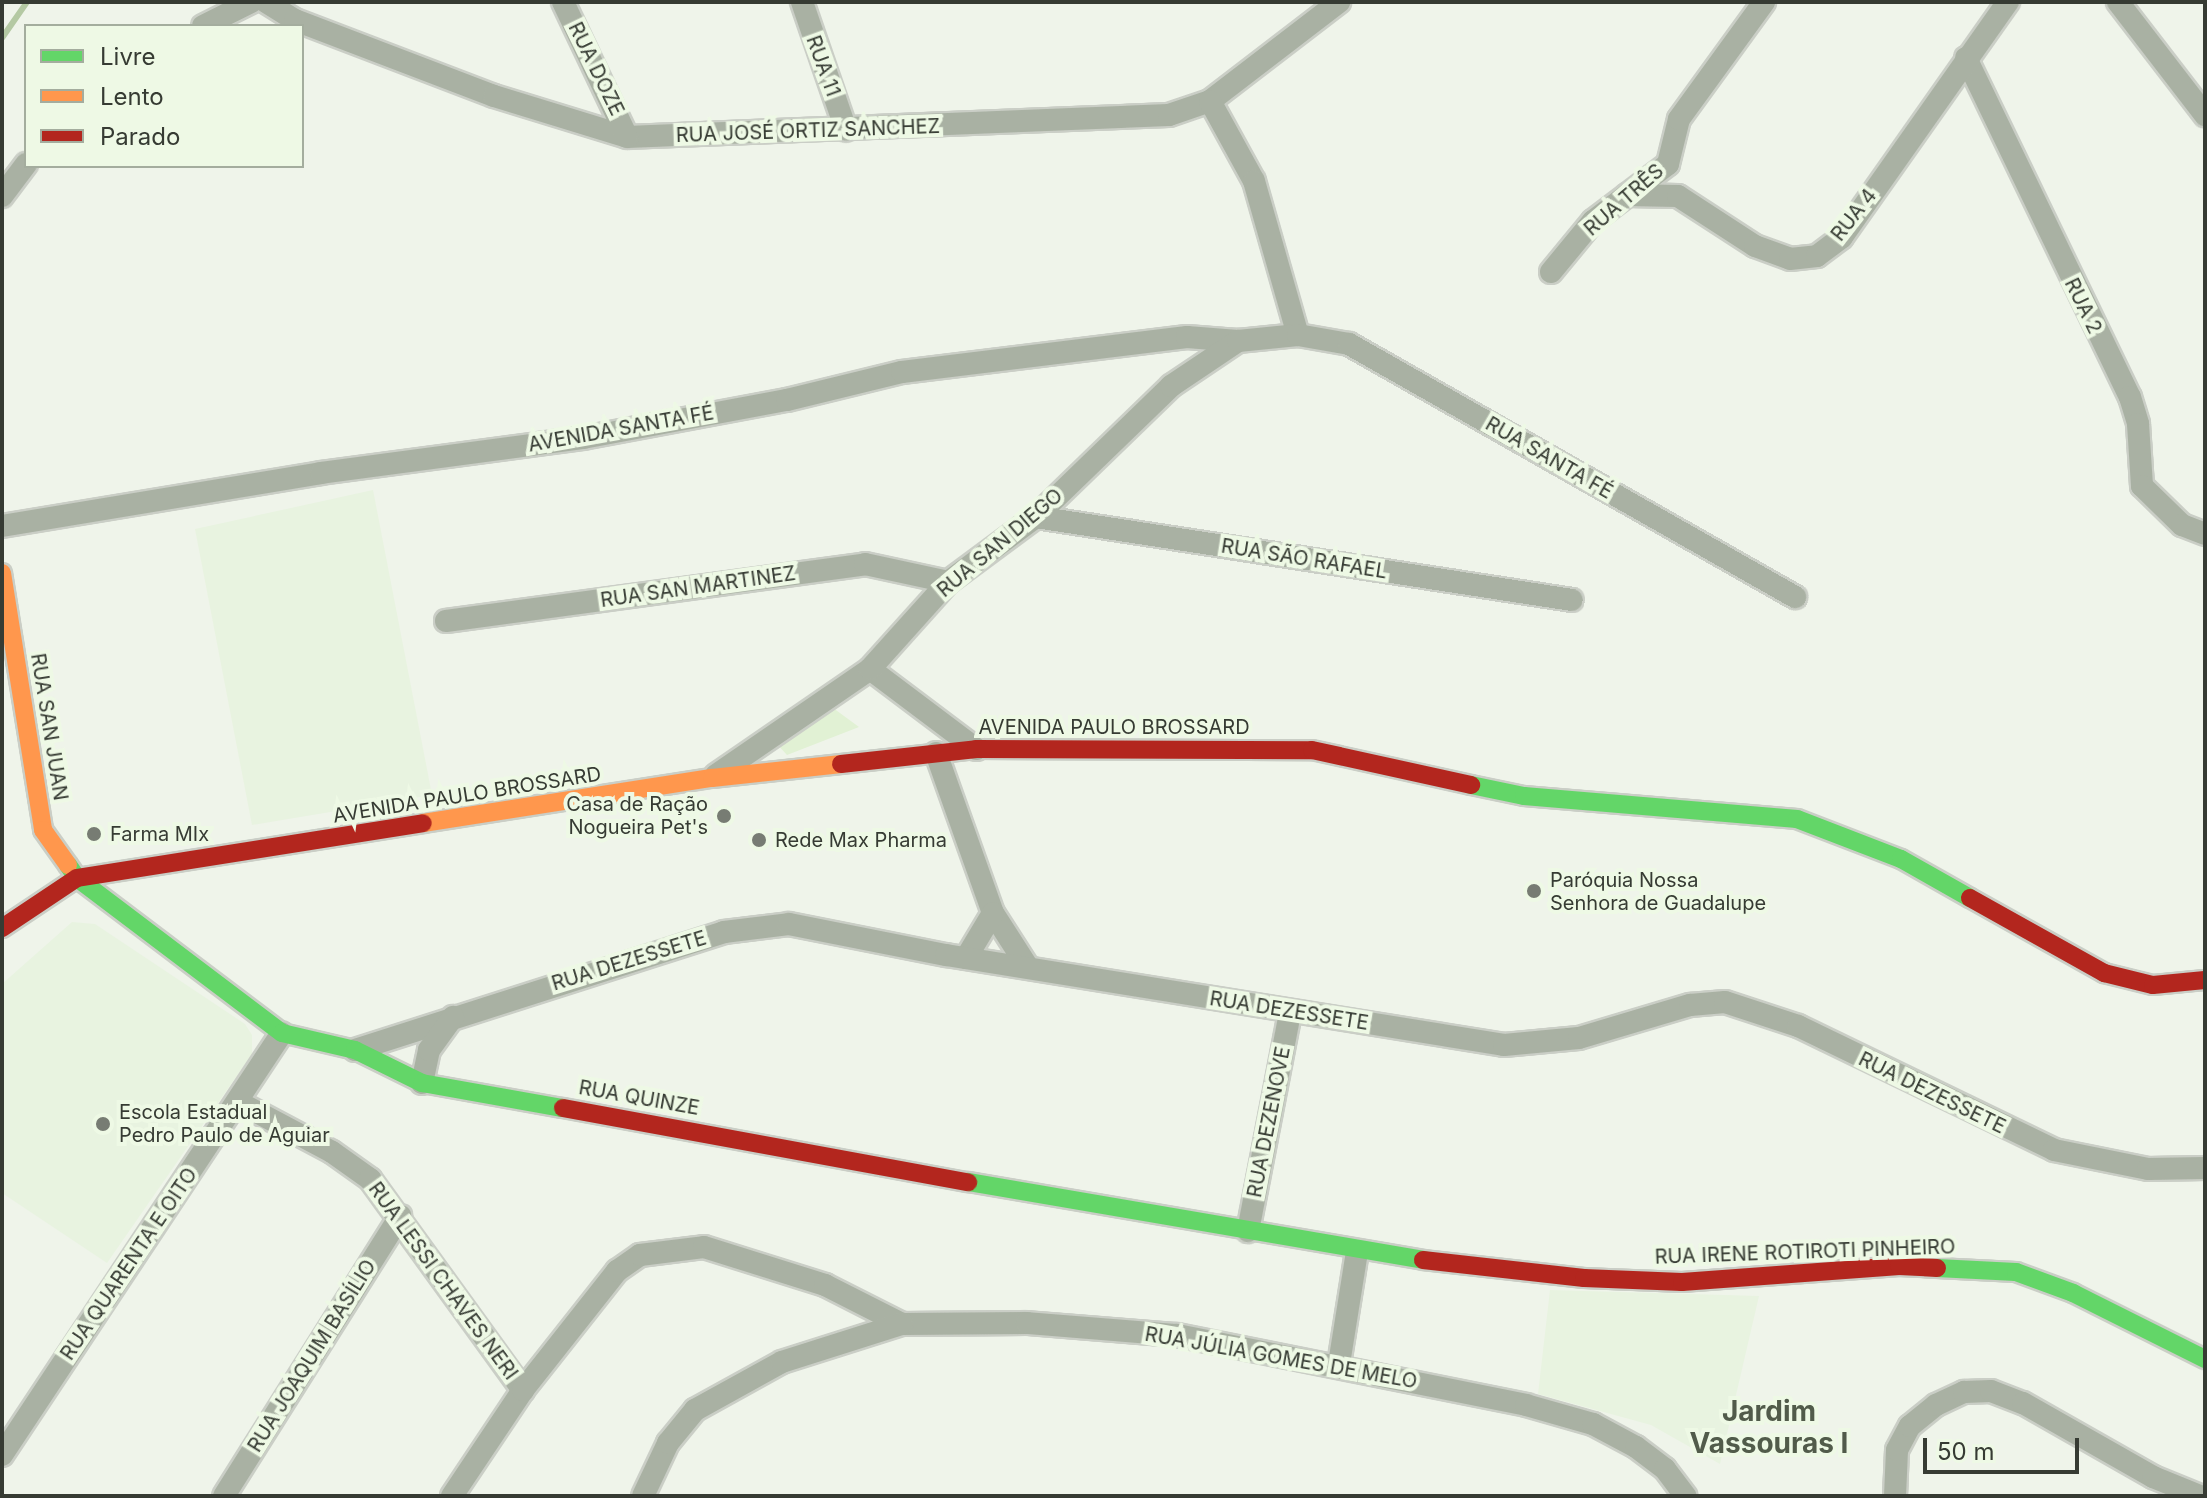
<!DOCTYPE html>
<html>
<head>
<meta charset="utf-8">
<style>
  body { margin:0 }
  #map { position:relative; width:2207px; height:1498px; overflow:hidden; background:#eff4ea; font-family:Inter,sans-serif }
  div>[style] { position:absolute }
  .built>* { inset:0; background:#e8f3e0 }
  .green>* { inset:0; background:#e1f1d4 }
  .stream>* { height:6px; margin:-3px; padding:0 3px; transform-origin:3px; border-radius:3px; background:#b4c9a3 }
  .roads { filter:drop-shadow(2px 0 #cacec6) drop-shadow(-2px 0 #cacec6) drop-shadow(0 2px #cacec6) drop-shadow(0 -2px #cacec6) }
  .street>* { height:22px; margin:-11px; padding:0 11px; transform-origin:11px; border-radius:11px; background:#a9b1a3 }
  .fast>* { height:18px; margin:-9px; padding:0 9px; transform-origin:9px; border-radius:9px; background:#63d668 }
  .slow>* { height:18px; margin:-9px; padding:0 9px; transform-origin:9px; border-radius:9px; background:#ff974d }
  .jam>* { height:18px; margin:-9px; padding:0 9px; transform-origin:9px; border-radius:9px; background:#b3261e }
  .dots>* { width:22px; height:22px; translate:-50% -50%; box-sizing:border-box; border:4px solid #eef9e5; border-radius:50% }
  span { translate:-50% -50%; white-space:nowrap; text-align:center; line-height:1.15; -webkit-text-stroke:8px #eef9e5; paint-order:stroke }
  .street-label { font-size:20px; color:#363b33 }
  .poi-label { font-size:20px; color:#363b33 }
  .right { translate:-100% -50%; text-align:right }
  .left { translate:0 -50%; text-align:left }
  .district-label { font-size:28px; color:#515b4a; font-weight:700 }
  .frame { position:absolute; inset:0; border:4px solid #363b33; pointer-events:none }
  .legend { position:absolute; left:24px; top:24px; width:280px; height:144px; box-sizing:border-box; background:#eef9e5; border:2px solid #a4ad9e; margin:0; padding:10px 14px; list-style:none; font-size:24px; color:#363b33 }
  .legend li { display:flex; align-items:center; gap:16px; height:40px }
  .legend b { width:40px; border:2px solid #a4ad9e }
  .scale { position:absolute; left:1923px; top:1438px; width:156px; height:36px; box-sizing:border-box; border:4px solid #363b33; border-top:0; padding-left:10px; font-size:24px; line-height:28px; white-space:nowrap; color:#363b33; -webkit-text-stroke:6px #eef9e5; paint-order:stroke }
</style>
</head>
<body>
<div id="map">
  <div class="built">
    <div style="clip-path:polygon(373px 490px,432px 795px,252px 825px,195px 529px)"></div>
    <div style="clip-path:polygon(72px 922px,95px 924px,245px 1024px,252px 1035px,252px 1054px,107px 1263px,2px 1193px,2px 984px)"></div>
    <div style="clip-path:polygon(1550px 1290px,1759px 1296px,1720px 1464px,1651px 1425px,1538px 1394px)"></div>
  </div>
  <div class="green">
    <div style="clip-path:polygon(829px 705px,859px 727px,787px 755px,776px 743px)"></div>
  </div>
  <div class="stream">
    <div style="left:2px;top:38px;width:44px;rotate:-55.2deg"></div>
  </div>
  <div class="roads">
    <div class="street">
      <div style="left:266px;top:2px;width:34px;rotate:32deg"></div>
      <div style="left:295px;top:20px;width:213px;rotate:20.9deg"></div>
      <div style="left:494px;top:96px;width:139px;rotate:17.1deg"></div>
      <div style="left:627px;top:137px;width:542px;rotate:-2.32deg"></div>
      <div style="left:1169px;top:115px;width:43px;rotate:-18.9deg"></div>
      <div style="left:1210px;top:101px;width:163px;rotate:-37.5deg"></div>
      <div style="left:563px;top:2px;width:149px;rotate:64.6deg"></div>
      <div style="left:802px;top:2px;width:135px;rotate:71deg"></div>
      <div style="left:2118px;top:2px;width:143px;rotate:52.4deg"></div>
      <div style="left:203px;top:26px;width:54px;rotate:-26.6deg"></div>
      <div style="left:1966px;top:58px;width:377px;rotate:64.2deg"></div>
      <div style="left:2130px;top:397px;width:28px;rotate:73deg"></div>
      <div style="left:2138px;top:424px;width:62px;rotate:86.3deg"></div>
      <div style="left:2142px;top:486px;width:56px;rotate:44.3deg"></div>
      <div style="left:2182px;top:525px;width:25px;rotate:21deg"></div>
      <div style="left:1210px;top:101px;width:91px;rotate:61.2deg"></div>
      <div style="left:1254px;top:181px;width:160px;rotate:74.1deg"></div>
      <div style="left:1627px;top:195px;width:51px;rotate:1.1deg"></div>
      <div style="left:1678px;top:196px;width:92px;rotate:33deg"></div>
      <div style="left:1755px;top:246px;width:37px;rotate:20deg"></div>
      <div style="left:1790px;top:259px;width:27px;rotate:-6deg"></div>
      <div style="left:1817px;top:256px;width:31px;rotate:-37deg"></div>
      <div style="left:1842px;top:237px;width:288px;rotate:-54.8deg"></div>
      <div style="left:2px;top:196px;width:40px;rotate:-53deg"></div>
      <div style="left:1551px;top:272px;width:66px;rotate:-50.5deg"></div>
      <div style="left:1593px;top:221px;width:94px;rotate:-37.2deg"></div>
      <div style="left:1668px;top:164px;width:46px;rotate:-76.3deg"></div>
      <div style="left:1679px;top:119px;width:145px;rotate:-54deg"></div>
      <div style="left:1036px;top:517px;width:542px;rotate:8.8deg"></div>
      <div style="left:2px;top:526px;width:323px;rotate:-9.4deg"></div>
      <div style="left:321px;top:473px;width:264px;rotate:-7.6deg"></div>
      <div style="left:583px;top:438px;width:208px;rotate:-10.6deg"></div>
      <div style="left:787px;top:400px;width:118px;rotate:-13.7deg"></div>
      <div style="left:902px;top:372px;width:287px;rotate:-7deg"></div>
      <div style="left:1187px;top:337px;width:51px;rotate:4.5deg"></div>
      <div style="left:446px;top:621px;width:423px;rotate:-7.7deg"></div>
      <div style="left:865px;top:564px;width:85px;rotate:12.2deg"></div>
      <div style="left:870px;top:669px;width:133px;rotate:37deg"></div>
      <div style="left:936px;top:753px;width:170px;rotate:70.4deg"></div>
      <div style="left:993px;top:913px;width:63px;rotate:57.3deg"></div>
      <div style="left:716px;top:775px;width:187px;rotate:-34.5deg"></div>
      <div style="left:870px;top:669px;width:117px;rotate:-48.1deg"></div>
      <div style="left:948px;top:582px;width:109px;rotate:-36.5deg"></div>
      <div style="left:1036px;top:517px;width:188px;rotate:-44.1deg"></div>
      <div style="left:1171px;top:386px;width:81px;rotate:-33.9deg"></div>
      <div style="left:1238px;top:341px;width:60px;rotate:-5.7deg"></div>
      <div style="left:1298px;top:335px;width:52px;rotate:10deg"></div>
      <div style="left:1349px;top:344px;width:513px;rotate:29.56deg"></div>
      <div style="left:966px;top:958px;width:52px;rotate:-59deg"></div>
      <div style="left:355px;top:1050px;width:387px;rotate:-17.7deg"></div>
      <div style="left:724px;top:932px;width:65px;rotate:-7deg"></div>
      <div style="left:789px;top:924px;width:160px;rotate:11.2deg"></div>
      <div style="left:946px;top:955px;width:565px;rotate:9.16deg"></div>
      <div style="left:1504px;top:1045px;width:75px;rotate:-5.3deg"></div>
      <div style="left:1579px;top:1038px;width:116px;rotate:-16.6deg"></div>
      <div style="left:1690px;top:1005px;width:35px;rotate:-5deg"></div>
      <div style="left:1725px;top:1002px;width:77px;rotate:18.2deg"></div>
      <div style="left:1798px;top:1026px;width:284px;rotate:25.8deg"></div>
      <div style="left:2054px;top:1150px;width:96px;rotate:11.4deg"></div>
      <div style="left:2148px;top:1169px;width:57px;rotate:-1deg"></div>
      <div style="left:422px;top:1083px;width:34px;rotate:-78deg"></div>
      <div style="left:429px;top:1050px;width:41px;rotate:-54deg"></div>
      <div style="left:238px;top:1102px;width:106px;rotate:28deg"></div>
      <div style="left:332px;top:1152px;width:47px;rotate:35.4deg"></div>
      <div style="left:370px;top:1179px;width:261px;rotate:54.1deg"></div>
      <div style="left:1248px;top:1231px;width:222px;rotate:-79.1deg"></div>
      <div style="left:1339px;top:1364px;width:113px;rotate:-80.9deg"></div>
      <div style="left:2px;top:1455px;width:506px;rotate:-56.44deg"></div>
      <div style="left:224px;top:1496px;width:331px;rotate:-57.8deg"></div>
      <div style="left:452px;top:1496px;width:128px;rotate:-56.2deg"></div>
      <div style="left:523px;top:1390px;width:152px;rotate:-51.7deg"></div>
      <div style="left:617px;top:1271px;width:28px;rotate:-35deg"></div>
      <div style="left:640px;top:1255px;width:64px;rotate:-7.1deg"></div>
      <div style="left:704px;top:1247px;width:127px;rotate:17.4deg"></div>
      <div style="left:825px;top:1285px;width:86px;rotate:26.9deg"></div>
      <div style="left:902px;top:1324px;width:125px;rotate:-0.5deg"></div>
      <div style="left:1027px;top:1323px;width:150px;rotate:4.6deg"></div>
      <div style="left:1177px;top:1335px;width:356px;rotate:11.3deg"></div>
      <div style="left:1526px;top:1405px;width:70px;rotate:15.8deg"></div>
      <div style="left:1593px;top:1424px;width:49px;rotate:28.1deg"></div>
      <div style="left:1636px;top:1447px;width:36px;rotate:37deg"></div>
      <div style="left:1665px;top:1469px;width:34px;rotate:53deg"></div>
      <div style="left:643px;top:1496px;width:59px;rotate:-64.7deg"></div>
      <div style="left:668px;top:1443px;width:43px;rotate:-50.7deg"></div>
      <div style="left:695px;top:1410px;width:99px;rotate:-28.9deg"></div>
      <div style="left:782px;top:1362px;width:126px;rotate:-17.6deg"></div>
      <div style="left:1895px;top:1496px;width:46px;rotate:-87.5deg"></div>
      <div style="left:1897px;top:1450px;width:27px;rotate:-62deg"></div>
      <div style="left:1910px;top:1426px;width:33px;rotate:-39deg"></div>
      <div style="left:1936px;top:1405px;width:31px;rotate:-25deg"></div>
      <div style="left:1964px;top:1392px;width:27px;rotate:-2deg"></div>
      <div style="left:1991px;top:1391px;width:34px;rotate:21deg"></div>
      <div style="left:2023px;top:1403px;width:150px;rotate:29.6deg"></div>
      <div style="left:2153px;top:1477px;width:51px;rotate:22deg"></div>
    </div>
    <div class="fast">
      <div style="left:1471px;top:785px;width:54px;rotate:11.7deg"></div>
      <div style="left:1524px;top:796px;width:274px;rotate:4.8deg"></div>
      <div style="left:1797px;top:819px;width:111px;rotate:21deg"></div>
      <div style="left:1901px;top:859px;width:79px;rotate:29.5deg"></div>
      <div style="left:68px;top:865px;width:16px;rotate:55deg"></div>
      <div style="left:77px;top:878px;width:257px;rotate:37.1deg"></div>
      <div style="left:282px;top:1033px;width:75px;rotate:13.1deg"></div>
      <div style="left:355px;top:1050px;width:75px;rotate:26.2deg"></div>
      <div style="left:422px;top:1083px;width:143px;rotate:10.1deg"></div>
      <div style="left:968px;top:1182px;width:462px;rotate:9.7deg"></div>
      <div style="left:1937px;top:1268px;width:79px;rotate:2.9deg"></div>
      <div style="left:2016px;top:1272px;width:61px;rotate:20.2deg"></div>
      <div style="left:2073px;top:1293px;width:148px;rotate:26.6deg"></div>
    </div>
    <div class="slow">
      <div style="left:2px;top:573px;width:260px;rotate:80.9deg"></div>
      <div style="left:43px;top:830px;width:43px;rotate:54.5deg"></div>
      <div style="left:423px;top:823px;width:292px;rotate:-8.9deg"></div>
      <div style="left:712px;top:778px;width:130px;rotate:-6.2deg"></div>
    </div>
    <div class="jam">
      <div style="left:841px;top:764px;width:136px;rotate:-6.3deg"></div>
      <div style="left:976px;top:749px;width:336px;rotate:0.2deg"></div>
      <div style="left:1312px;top:750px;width:163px;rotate:12.4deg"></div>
      <div style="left:1970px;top:898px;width:154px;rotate:29.2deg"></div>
      <div style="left:2104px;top:973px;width:50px;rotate:13.8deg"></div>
      <div style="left:2153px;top:985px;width:52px;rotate:-5.5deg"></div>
      <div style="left:2px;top:928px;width:90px;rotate:-33.7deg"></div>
      <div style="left:77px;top:878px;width:350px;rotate:-9deg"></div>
      <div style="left:563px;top:1108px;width:412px;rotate:10.4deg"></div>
      <div style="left:1423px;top:1260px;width:162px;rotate:6.4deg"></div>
      <div style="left:1584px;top:1278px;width:98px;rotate:2.3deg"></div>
      <div style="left:1682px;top:1282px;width:218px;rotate:-4.2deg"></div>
      <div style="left:1899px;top:1266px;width:38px;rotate:3deg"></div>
    </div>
  </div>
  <div class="dots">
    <div style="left:724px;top:816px;background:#777c73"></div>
    <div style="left:94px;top:834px;background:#777c73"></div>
    <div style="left:759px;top:840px;background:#777c73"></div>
    <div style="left:1534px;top:891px;background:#777c73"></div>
    <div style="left:103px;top:1124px;background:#777c73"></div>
  </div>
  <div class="street-label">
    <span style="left:823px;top:66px;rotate:70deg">RUA 11</span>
    <span style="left:596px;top:69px;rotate:64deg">RUA DOZE</span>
    <span style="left:808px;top:131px;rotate:-2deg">RUA JOSÉ ORTIZ SANCHEZ</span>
    <span style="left:1624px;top:200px;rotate:-41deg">RUA TRÊS</span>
    <span style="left:1854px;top:215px;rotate:-52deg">RUA 4</span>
    <span style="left:2083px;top:306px;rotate:64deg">RUA 2</span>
    <span style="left:621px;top:429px;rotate:-10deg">AVENIDA SANTA FÉ</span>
    <span style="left:1549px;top:458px;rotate:30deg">RUA SANTA FÉ</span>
    <span style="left:1000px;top:543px;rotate:-40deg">RUA SAN DIEGO</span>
    <span style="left:1304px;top:559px;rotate:9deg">RUA SÃO RAFAEL</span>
    <span style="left:698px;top:587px;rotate:-8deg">RUA SAN MARTINEZ</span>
    <span style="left:49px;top:727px;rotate:81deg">RUA SAN JUAN</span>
    <span style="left:1114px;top:727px">AVENIDA PAULO BROSSARD</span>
    <span style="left:467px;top:795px;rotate:-9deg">AVENIDA PAULO BROSSARD</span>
    <span style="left:629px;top:961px;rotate:-17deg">RUA DEZESSETE</span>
    <span style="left:1289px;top:1011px;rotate:9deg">RUA DEZESSETE</span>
    <span style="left:1932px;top:1093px;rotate:26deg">RUA DEZESSETE</span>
    <span style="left:639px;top:1098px;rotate:10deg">RUA QUINZE</span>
    <span style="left:1269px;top:1122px;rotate:-79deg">RUA DEZENOVE</span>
    <span style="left:1805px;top:1252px;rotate:-2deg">RUA IRENE ROTIROTI PINHEIRO</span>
    <span style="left:129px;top:1264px;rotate:-56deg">RUA QUARENTA E OITO</span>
    <span style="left:443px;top:1281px;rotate:54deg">RUA LESSI CHAVES NERI</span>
    <span style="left:312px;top:1356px;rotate:-58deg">RUA JOAQUIM BASÍLIO</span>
    <span style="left:1281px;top:1358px;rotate:10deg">RUA JÚLIA GOMES DE MELO</span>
  </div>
  <div class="poi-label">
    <span class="right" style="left:708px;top:816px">Casa de Ração<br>Nogueira Pet's</span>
    <span class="left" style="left:110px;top:834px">Farma MIx</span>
    <span class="left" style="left:775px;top:840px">Rede Max Pharma</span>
    <span class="left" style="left:1550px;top:892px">Paróquia Nossa<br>Senhora de Guadalupe</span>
    <span class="left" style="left:119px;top:1124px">Escola Estadual<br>Pedro Paulo de Aguiar</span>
  </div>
  <div class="district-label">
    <span style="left:1769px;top:1427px">Jardim<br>Vassouras I</span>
  </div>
  <div class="frame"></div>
  <ul class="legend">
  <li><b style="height:10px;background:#63d668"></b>Livre</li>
  <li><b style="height:10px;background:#ff974d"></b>Lento</li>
  <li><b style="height:10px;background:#b3261e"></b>Parado</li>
  </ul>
  <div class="scale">50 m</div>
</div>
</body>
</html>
